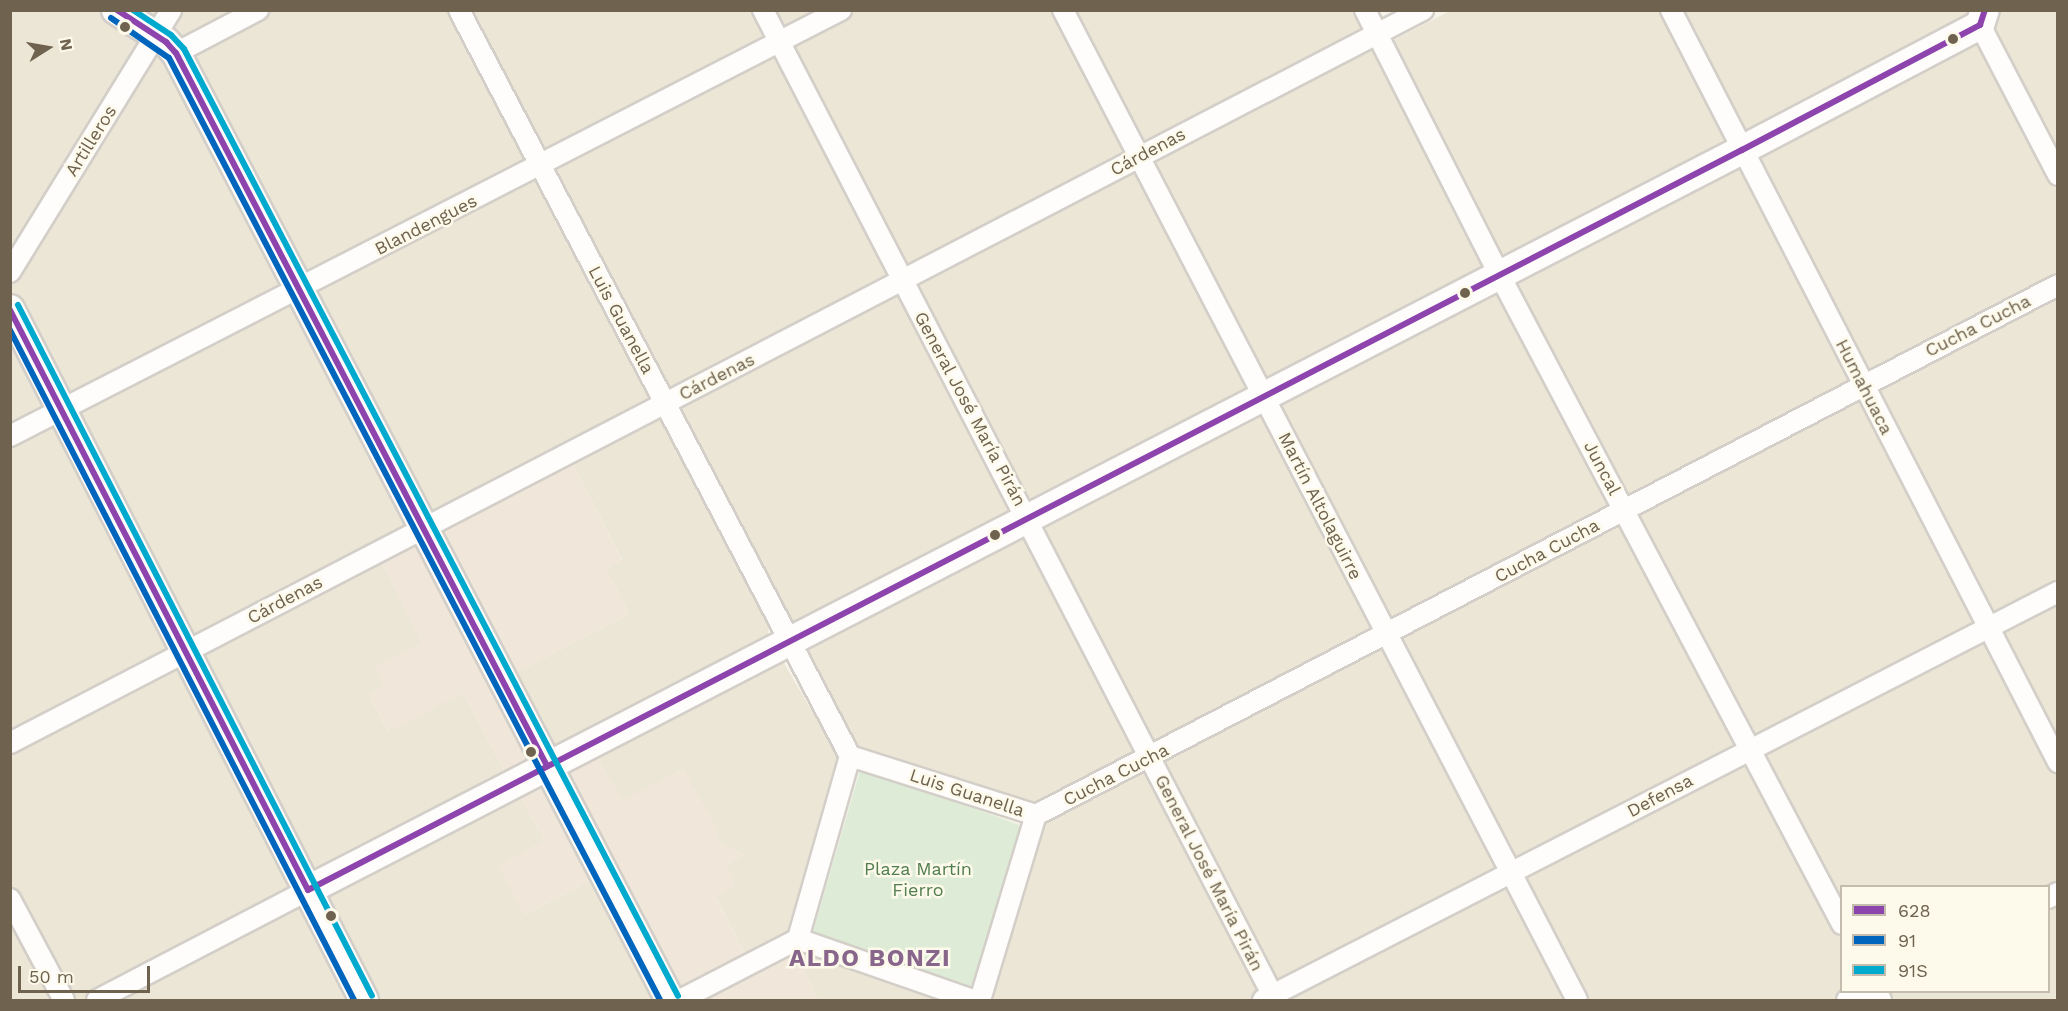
<!DOCTYPE html>
<html>
<head>
<meta charset="utf-8">
<style>
  body { margin:0 }
  #map { position:relative; width:2068px; height:1011px; overflow:hidden; background:#f5f3ea; font-family:"Work Sans",sans-serif }
  div>[style] { position:absolute }
  .residential>* { inset:0; background:#ece6d7 }
  .commercial>* { inset:0; background:#f0e7da }
  .green>* { inset:0; background:#deebd6 }
  .roads { filter:drop-shadow(2px 0 #d3cfc8) drop-shadow(-2px 0 #d3cfc8) drop-shadow(0 2px #d3cfc8) drop-shadow(0 -2px #d3cfc8) }
  .street>* { height:20px; margin:-10px; padding:0 10px; transform-origin:10px; border-radius:10px; background:#fefdfc }
  .secondary>* { height:28px; margin:-14px; padding:0 14px; transform-origin:14px; border-radius:14px; background:#fefdfc }
  .bus-1>* { height:6px; margin:-3px; padding:0 3px; transform-origin:3px; border-radius:3px; background:#8e44ad }
  .bus-2>* { height:6px; margin:-3px; padding:0 3px; transform-origin:3px; border-radius:3px; background:#0065bd }
  .bus-3>* { height:6px; margin:-3px; padding:0 3px; transform-origin:3px; border-radius:3px; background:#00a9ce }
  .dots>* { width:16px; height:16px; translate:-50% -50%; box-sizing:border-box; border:3px solid #fdfaec; border-radius:50% }
  span { translate:-50% -50%; white-space:nowrap; text-align:center; line-height:1.15; -webkit-text-stroke:5px #fdfaec; paint-order:stroke }
  .street-label { font-size:18px; color:#6f624e }
  .park-label { font-size:18px; color:#517e4e }
  .district-label { font-size:24px; color:#88668c; font-weight:700; letter-spacing:1.5px }
  .frame { position:absolute; inset:0; border:12px solid #6f624e; pointer-events:none }
  .legend { position:absolute; left:1840px; top:885px; width:210px; height:108px; box-sizing:border-box; background:#fdfaec; border:2px solid #c4bdad; margin:0; padding:8px 10px; list-style:none; font-size:18px; color:#6f624e }
  .legend li { display:flex; align-items:center; gap:12px; height:30px }
  .legend b { width:30px; border:2px solid #c4bdad }
  .north { position:absolute; left:18px; top:18px; width:60px; height:60px; -webkit-text-stroke:4px #fdfaec; paint-order:stroke; rotate:79deg; font-size:16px; font-weight:700; line-height:24px; text-align:center; color:#6f624e }
  .north::after { content:''; display:block; margin:auto; width:21px; height:27px; background:#6f624e; clip-path:polygon(50% 0,100% 100%,50% 72%,0 100%) }
  .scale { position:absolute; left:18px; top:966px; width:132px; height:27px; box-sizing:border-box; border:3px solid #6f624e; border-top:0; padding-left:8px; font-size:18px; line-height:21px; white-space:nowrap; color:#6f624e; -webkit-text-stroke:4px #fdfaec; paint-order:stroke }
</style>
</head>
<body>
<div id="map">
  <div class="residential">
    <div style="clip-path:polygon(evenodd,1356px 10px,1376px 49px,1450px 11px,2057px 11px,2057px 1000px,984px 1000px,1030px 822px,859px 759px,666px 395px,175px 648px,293px 878px,290px 891px,349px 1000px,11px 1000px,10px 11px,1356px 10px,1842px 886px,2048px 886px,2048px 992px,1842px 992px,1842px 886px)"></div>
    <div style="clip-path:polygon(660px 420px,666px 425px,769px 622px,768px 635px,766px 640px,556px 750px,509px 676px,629px 614px,606px 569px,622px 560px,572px 462px)"></div>
    <div style="clip-path:polygon(380px 559px,422px 643px,385px 686px,369px 695px,388px 731px,463px 693px,507px 776px,324px 872px,311px 872px,205px 663px,205px 656px,208px 651px)"></div>
    <div style="clip-path:polygon(782px 660px,842px 762px,789px 932px,747px 957px,715px 896px,726px 865px,745px 855px,717px 842px,684px 769px,622px 801px,595px 752px)"></div>
    <div style="clip-path:polygon(517px 790px,544px 840px,524px 915px,597px 877px,655px 1000px,375px 1000px,325px 896px)"></div>
    <div style="clip-path:polygon(799px 948px,957px 1000px,818px 1000px,794px 949px)"></div>
  </div>
  <div class="commercial">
    <div style="clip-path:polygon(572px 462px,622px 561px,606px 569px,629px 614px,509px 676px,441px 539px,442px 532px)"></div>
    <div style="clip-path:polygon(419px 542px,529px 749px,529px 761px,507px 776px,463px 693px,389px 732px,369px 695px,384px 686px,375px 667px,421px 643px,380px 559px)"></div>
    <div style="clip-path:polygon(595px 752px,622px 800px,684px 769px,719px 833px,717px 842px,745px 855px,726px 865px,736px 885px,715px 897px,747px 957px,683px 989px,674px 988px,563px 773px)"></div>
    <div style="clip-path:polygon(543px 781px,597px 877px,524px 915px,498px 866px,544px 840px,517px 790px)"></div>
    <div style="clip-path:polygon(794px 949px,818px 1000px,696px 1000px)"></div>
  </div>
  <div class="green">
    <div style="clip-path:polygon(861px 767px,1025px 827px,973px 991px,812px 935px)"></div>
  </div>
  <div class="roads">
    <div class="street">
      <div style="left:459px;top:10px;width:842px;rotate:62.34deg"></div>
      <div style="left:850px;top:756px;width:190px;rotate:105.9deg"></div>
      <div style="left:763px;top:10px;width:1115px;rotate:62.65deg"></div>
      <div style="left:1063px;top:10px;width:1115px;rotate:62.56deg"></div>
      <div style="left:1365px;top:10px;width:296px;rotate:63.1deg"></div>
      <div style="left:1499px;top:274px;width:735px;rotate:62.18deg"></div>
      <div style="left:1671px;top:10px;width:846px;rotate:62.77deg"></div>
      <div style="left:1980px;top:25px;width:169px;rotate:62.5deg"></div>
      <div style="left:176px;top:53px;width:93px;rotate:-27.7deg"></div>
      <div style="left:10px;top:272px;width:308px;rotate:-58.4deg"></div>
      <div style="left:10px;top:436px;width:934px;rotate:-27.14deg"></div>
      <div style="left:10px;top:743px;width:1592px;rotate:-27.42deg"></div>
      <div style="left:850px;top:756px;width:195px;rotate:17.6deg"></div>
      <div style="left:1036px;top:815px;width:1151px;rotate:-27.41deg"></div>
      <div style="left:2048px;top:898px;width:11px;rotate:-27deg"></div>
      <div style="left:10px;top:899px;width:115px;rotate:61.9deg"></div>
      <div style="left:798px;top:939px;width:185px;rotate:19.2deg"></div>
      <div style="left:1877px;top:992px;width:9px;rotate:63deg"></div>
      <div style="left:97px;top:1000px;width:238px;rotate:-27.5deg"></div>
      <div style="left:680px;top:1000px;width:133px;rotate:-27.3deg"></div>
      <div style="left:980px;top:1000px;width:193px;rotate:-73.2deg"></div>
      <div style="left:1263px;top:1000px;width:894px;rotate:-27.17deg"></div>
      <div style="left:1847px;top:1000px;width:20px;rotate:-24deg"></div>
    </div>
    <div class="secondary">
      <div style="left:116px;top:10px;width:59px;rotate:32.6deg"></div>
      <div style="left:166px;top:42px;width:15px;rotate:48deg"></div>
      <div style="left:176px;top:53px;width:1068px;rotate:62.45deg"></div>
      <div style="left:10px;top:309px;width:776px;rotate:62.87deg"></div>
      <div style="left:308px;top:890px;width:1614px;rotate:-27.3deg"></div>
      <div style="left:1742px;top:150px;width:269px;rotate:-27.7deg"></div>
      <div style="left:1980px;top:25px;width:16px;rotate:-72deg"></div>
    </div>
  </div>
  <div class="bus-1">
    <div style="left:117px;top:10px;width:59px;rotate:33.1deg"></div>
    <div style="left:166px;top:42px;width:15px;rotate:48deg"></div>
    <div style="left:176px;top:53px;width:804px;rotate:62.51deg"></div>
    <div style="left:10px;top:310px;width:652px;rotate:62.81deg"></div>
    <div style="left:308px;top:890px;width:1614px;rotate:-27.3deg"></div>
    <div style="left:1742px;top:150px;width:269px;rotate:-27.7deg"></div>
    <div style="left:1980px;top:25px;width:16px;rotate:-72deg"></div>
  </div>
  <div class="bus-2">
    <div style="left:111px;top:18px;width:70px;rotate:34.6deg"></div>
    <div style="left:169px;top:58px;width:1062px;rotate:62.47deg"></div>
    <div style="left:10px;top:330px;width:753px;rotate:62.82deg"></div>
  </div>
  <div class="bus-3">
    <div style="left:133px;top:10px;width:45px;rotate:33.3deg"></div>
    <div style="left:171px;top:35px;width:19px;rotate:47deg"></div>
    <div style="left:184px;top:49px;width:1068px;rotate:62.45deg"></div>
    <div style="left:18px;top:305px;width:776px;rotate:62.87deg"></div>
  </div>
  <div class="dots">
    <div style="left:125px;top:27px;background:#6f624e"></div>
    <div style="left:1953px;top:39px;background:#6f624e"></div>
    <div style="left:1465px;top:293px;background:#6f624e"></div>
    <div style="left:995px;top:535px;background:#6f624e"></div>
    <div style="left:531px;top:752px;background:#6f624e"></div>
    <div style="left:331px;top:916px;background:#6f624e"></div>
  </div>
  <div class="street-label">
    <span style="left:91px;top:141px;rotate:-58deg">Artilleros</span>
    <span style="left:1148px;top:152px;rotate:-28deg">Cárdenas</span>
    <span style="left:426px;top:225px;rotate:-27deg">Blandengues</span>
    <span style="left:621px;top:320px;rotate:62deg">Luis Guanella</span>
    <span style="left:1978px;top:326px;rotate:-27deg">Cucha Cucha</span>
    <span style="left:717px;top:377px;rotate:-27deg">Cárdenas</span>
    <span style="left:1864px;top:387px;rotate:63deg">Humahuaca</span>
    <span style="left:970px;top:409px;rotate:62deg">General José María Pirán</span>
    <span style="left:1602px;top:468px;rotate:62deg">Juncal</span>
    <span style="left:1320px;top:506px;rotate:63deg">Martín Altolaguirre</span>
    <span style="left:1547px;top:551px;rotate:-28deg">Cucha Cucha</span>
    <span style="left:285px;top:600px;rotate:-28deg">Cárdenas</span>
    <span style="left:1116px;top:775px;rotate:-27deg">Cucha Cucha</span>
    <span style="left:967px;top:793px;rotate:18deg">Luis Guanella</span>
    <span style="left:1660px;top:796px;rotate:-28deg">Defensa</span>
    <span style="left:1209px;top:873px;rotate:63deg">General José María Pirán</span>
  </div>
  <div class="park-label">
    <span style="left:918px;top:880px">Plaza Martín<br>Fierro</span>
  </div>
  <div class="district-label">
    <span style="left:870px;top:959px">ALDO BONZI</span>
  </div>
  <div class="frame"></div>
  <ul class="legend">
  <li><b style="height:8px;background:#8e44ad"></b>628</li>
  <li><b style="height:8px;background:#0065bd"></b>91</li>
  <li><b style="height:8px;background:#00a9ce"></b>91S</li>
  </ul>
  <div class="north">N</div>
  <div class="scale">50 m</div>
</div>
</body>
</html>
